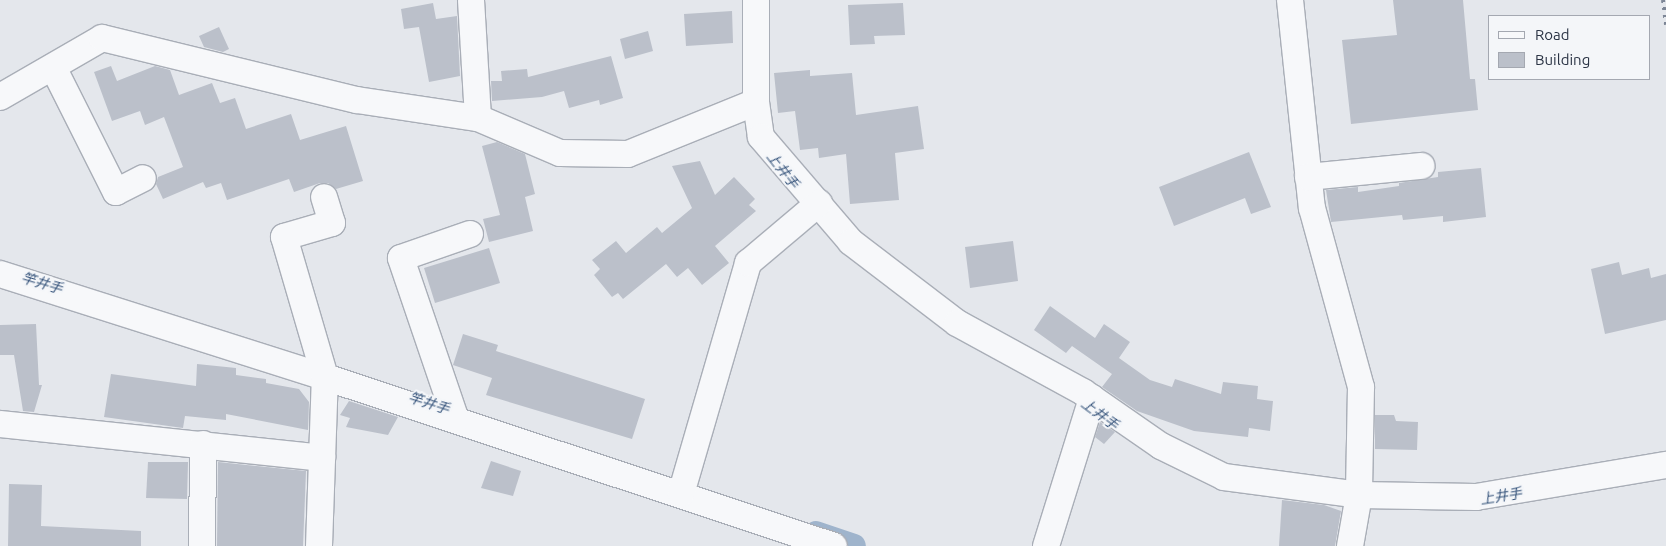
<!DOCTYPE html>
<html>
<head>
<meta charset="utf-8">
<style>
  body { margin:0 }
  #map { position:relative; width:1666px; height:546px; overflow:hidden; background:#e4e7ec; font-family:Ubuntu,"Noto Sans JP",sans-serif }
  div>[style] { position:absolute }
  .canal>* { height:24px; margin:-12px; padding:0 12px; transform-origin:12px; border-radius:12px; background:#9fb4cc }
  .building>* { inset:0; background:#bbc0ca }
  .roads { filter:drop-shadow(1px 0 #a9aeb7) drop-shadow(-1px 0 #a9aeb7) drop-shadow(0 1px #a9aeb7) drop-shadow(0 -1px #a9aeb7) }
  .minor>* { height:26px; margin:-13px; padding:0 13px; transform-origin:13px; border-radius:13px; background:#f7f8fa }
  .rail>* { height:4px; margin-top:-2px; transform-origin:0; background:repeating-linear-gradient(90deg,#7d8696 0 2.5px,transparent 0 7.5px) }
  span { translate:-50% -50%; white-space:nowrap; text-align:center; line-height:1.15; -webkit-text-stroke:4px #f4f6f9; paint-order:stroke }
  .water-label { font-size:14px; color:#34527a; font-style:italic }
  .legend { position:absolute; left:1488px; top:15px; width:162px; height:65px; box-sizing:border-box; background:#f4f6f9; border:1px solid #a4a8b1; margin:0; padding:6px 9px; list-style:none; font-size:15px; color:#2b3445 }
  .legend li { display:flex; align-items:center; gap:10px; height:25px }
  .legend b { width:25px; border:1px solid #a4a8b1 }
</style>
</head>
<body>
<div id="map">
  <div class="canal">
    <div style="left:816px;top:533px;width:40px;rotate:18.9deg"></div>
  </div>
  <div class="building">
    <div style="clip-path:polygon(1393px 0,1463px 0,1470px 79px,1475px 79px,1478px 110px,1351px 124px,1342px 40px,1397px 35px)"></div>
    <div style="clip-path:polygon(433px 3px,436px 19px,457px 16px,460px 76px,429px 82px,419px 27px,404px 29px,401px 9px)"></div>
    <div style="clip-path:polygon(903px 3px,905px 35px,874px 36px,875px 44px,850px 45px,848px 5px)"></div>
    <div style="clip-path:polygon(732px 11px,733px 43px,686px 46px,684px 14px)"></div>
    <div style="clip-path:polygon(219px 27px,229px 49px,223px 52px,204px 47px,199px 36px)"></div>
    <div style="clip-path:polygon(648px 31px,653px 51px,625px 59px,620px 39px)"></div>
    <div style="clip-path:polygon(611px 56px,623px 98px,600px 105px,599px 100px,569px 108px,564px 91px,542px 97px,492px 101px,491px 81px,502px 81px,501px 71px,527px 69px,528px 77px)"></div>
    <div style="clip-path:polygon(111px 66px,117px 81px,155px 66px,170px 70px,179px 95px,212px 83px,220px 103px,235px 98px,246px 129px,291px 114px,300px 140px,346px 126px,363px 181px,336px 189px,328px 183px,320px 183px,294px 192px,289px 179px,227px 200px,221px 183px,206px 188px,203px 182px,163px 199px,156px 184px,158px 177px,183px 167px,164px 117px,145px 125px,140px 111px,112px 121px,94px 72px)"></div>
    <div style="clip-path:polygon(810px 70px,810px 76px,852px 73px,856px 115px,918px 106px,924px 149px,895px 153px,899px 200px,850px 204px,846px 154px,819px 158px,818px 148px,800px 150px,795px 111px,778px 113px,774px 73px)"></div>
    <div style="clip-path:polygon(497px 142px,525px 154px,535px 194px,525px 197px,533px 231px,489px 242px,483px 219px,500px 215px,482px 146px)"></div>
    <div style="clip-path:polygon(1249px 152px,1271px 207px,1251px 214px,1245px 198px,1174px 226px,1159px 187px)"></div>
    <div style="clip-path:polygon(700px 161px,715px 195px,734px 177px,755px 199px,749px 205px,756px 211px,715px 246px,729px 263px,702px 285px,688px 268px,677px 277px,666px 264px,623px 299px,618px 293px,612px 297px,594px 275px,600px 269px,592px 260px,616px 241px,626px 253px,657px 227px,662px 233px,692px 208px,672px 166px)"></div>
    <div style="clip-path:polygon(1481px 168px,1486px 217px,1443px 222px,1443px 216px,1403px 220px,1402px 215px,1331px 222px,1326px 190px,1358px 187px,1358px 192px,1399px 186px,1399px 183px,1438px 177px,1438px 172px)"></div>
    <div style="clip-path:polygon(1013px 241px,1018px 281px,970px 288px,965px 247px)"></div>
    <div style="clip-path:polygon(489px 248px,500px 283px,435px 303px,424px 268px)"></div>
    <div style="clip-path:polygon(1619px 262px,1622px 275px,1649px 268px,1651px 278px,1666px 274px,1666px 320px,1605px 334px,1591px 269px)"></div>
    <div style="clip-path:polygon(1050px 306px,1095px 338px,1104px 324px,1130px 342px,1119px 358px,1150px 380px,1172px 387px,1175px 379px,1221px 394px,1223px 382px,1258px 386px,1257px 399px,1273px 401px,1270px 431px,1249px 428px,1248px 437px,1194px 431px,1137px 411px,1102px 387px,1112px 374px,1072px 346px,1066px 353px,1034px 330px)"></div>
    <div style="clip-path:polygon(36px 324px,39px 385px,42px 385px,34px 412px,23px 411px,14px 355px,0 355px,0 325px)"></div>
    <div style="clip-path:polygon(463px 334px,498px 345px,496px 351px,645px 399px,632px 439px,486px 395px,492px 378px,453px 365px)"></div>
    <div style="clip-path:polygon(197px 364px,236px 368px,236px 375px,266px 379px,266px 383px,299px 389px,309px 402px,308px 430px,226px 414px,226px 420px,185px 416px,183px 428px,104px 417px,111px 374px,196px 386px)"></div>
    <div style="clip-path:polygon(349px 401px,398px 417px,388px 435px,346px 427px,350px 418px,340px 415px)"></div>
    <div style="clip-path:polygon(1375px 415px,1394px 415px,1396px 421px,1418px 422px,1417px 450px,1375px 449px)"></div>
    <div style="clip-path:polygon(1100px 422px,1115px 432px,1104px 444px,1095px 437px)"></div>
    <div style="clip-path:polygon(491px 461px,521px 471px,513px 496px,481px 488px)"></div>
    <div style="clip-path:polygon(148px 462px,188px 462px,187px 499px,146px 498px)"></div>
    <div style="clip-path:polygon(218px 462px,306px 471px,303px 546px,217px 546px)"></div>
    <div style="clip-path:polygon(9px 484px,42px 485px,41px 526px,141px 531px,141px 546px,8px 546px)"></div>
    <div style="clip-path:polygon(1282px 500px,1324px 505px,1341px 511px,1335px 546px,1279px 546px)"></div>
  </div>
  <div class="roads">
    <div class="minor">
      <div style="left:471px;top:0;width:118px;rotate:86.6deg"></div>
      <div style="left:756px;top:0;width:102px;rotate:90deg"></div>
      <div style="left:756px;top:102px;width:35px;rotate:82deg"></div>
      <div style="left:761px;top:137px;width:138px;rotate:49.4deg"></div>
      <div style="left:851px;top:242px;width:133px;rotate:37.4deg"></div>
      <div style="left:957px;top:323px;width:144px;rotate:28.7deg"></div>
      <div style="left:1083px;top:392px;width:95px;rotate:34.7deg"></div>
      <div style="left:1161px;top:446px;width:70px;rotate:26.2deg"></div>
      <div style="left:1224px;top:477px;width:136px;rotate:7.6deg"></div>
      <div style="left:1359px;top:495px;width:117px;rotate:1deg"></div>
      <div style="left:1476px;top:497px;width:193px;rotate:-9.6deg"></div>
      <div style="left:1290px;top:0;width:209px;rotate:84deg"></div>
      <div style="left:1312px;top:208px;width:186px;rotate:74.7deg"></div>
      <div style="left:1361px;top:387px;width:108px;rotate:91.1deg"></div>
      <div style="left:1359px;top:495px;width:52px;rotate:100deg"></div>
      <div style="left:53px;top:67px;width:140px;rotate:63.3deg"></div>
      <div style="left:116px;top:192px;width:30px;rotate:-27deg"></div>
      <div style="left:0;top:97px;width:118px;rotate:-30deg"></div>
      <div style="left:102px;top:38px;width:262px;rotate:13.7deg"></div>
      <div style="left:357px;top:100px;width:122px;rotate:8.5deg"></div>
      <div style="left:478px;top:118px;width:89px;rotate:23.1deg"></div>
      <div style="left:560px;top:153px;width:68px;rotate:0.8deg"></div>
      <div style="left:628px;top:154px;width:138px;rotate:-22.1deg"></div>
      <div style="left:1308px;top:177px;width:114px;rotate:-5.6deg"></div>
      <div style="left:0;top:274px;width:341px;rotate:17.6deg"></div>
      <div style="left:325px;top:377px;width:536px;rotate:18.37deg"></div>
      <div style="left:456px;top:420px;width:171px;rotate:-108.8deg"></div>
      <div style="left:401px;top:258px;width:73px;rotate:-19.2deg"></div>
      <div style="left:0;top:424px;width:324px;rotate:6deg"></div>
      <div style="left:681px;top:494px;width:241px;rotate:-73.8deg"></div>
      <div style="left:748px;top:263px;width:93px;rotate:-40.2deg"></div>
      <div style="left:202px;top:546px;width:102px;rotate:-89.4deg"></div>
      <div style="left:319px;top:546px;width:169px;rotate:-88deg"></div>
      <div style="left:325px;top:377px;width:146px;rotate:-106.3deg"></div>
      <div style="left:284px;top:237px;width:50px;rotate:-16.3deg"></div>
      <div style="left:332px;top:223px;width:27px;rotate:-107deg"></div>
      <div style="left:1046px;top:546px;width:155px;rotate:-72.7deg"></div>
    </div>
  </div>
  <div class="rail">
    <div style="left:1663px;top:0;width:25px;rotate:83deg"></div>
  </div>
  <div class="water-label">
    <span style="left:783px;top:170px;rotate:52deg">上井手</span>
    <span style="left:42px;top:283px;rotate:17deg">竿井手</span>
    <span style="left:429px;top:403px;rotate:18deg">竿井手</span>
    <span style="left:1100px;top:414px;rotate:37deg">上井手</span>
    <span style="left:1501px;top:496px;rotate:-9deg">上井手</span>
  </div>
  <ul class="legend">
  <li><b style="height:6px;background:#f7f8fa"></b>Road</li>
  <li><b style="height:14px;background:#bbc0ca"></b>Building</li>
  </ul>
</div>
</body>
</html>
